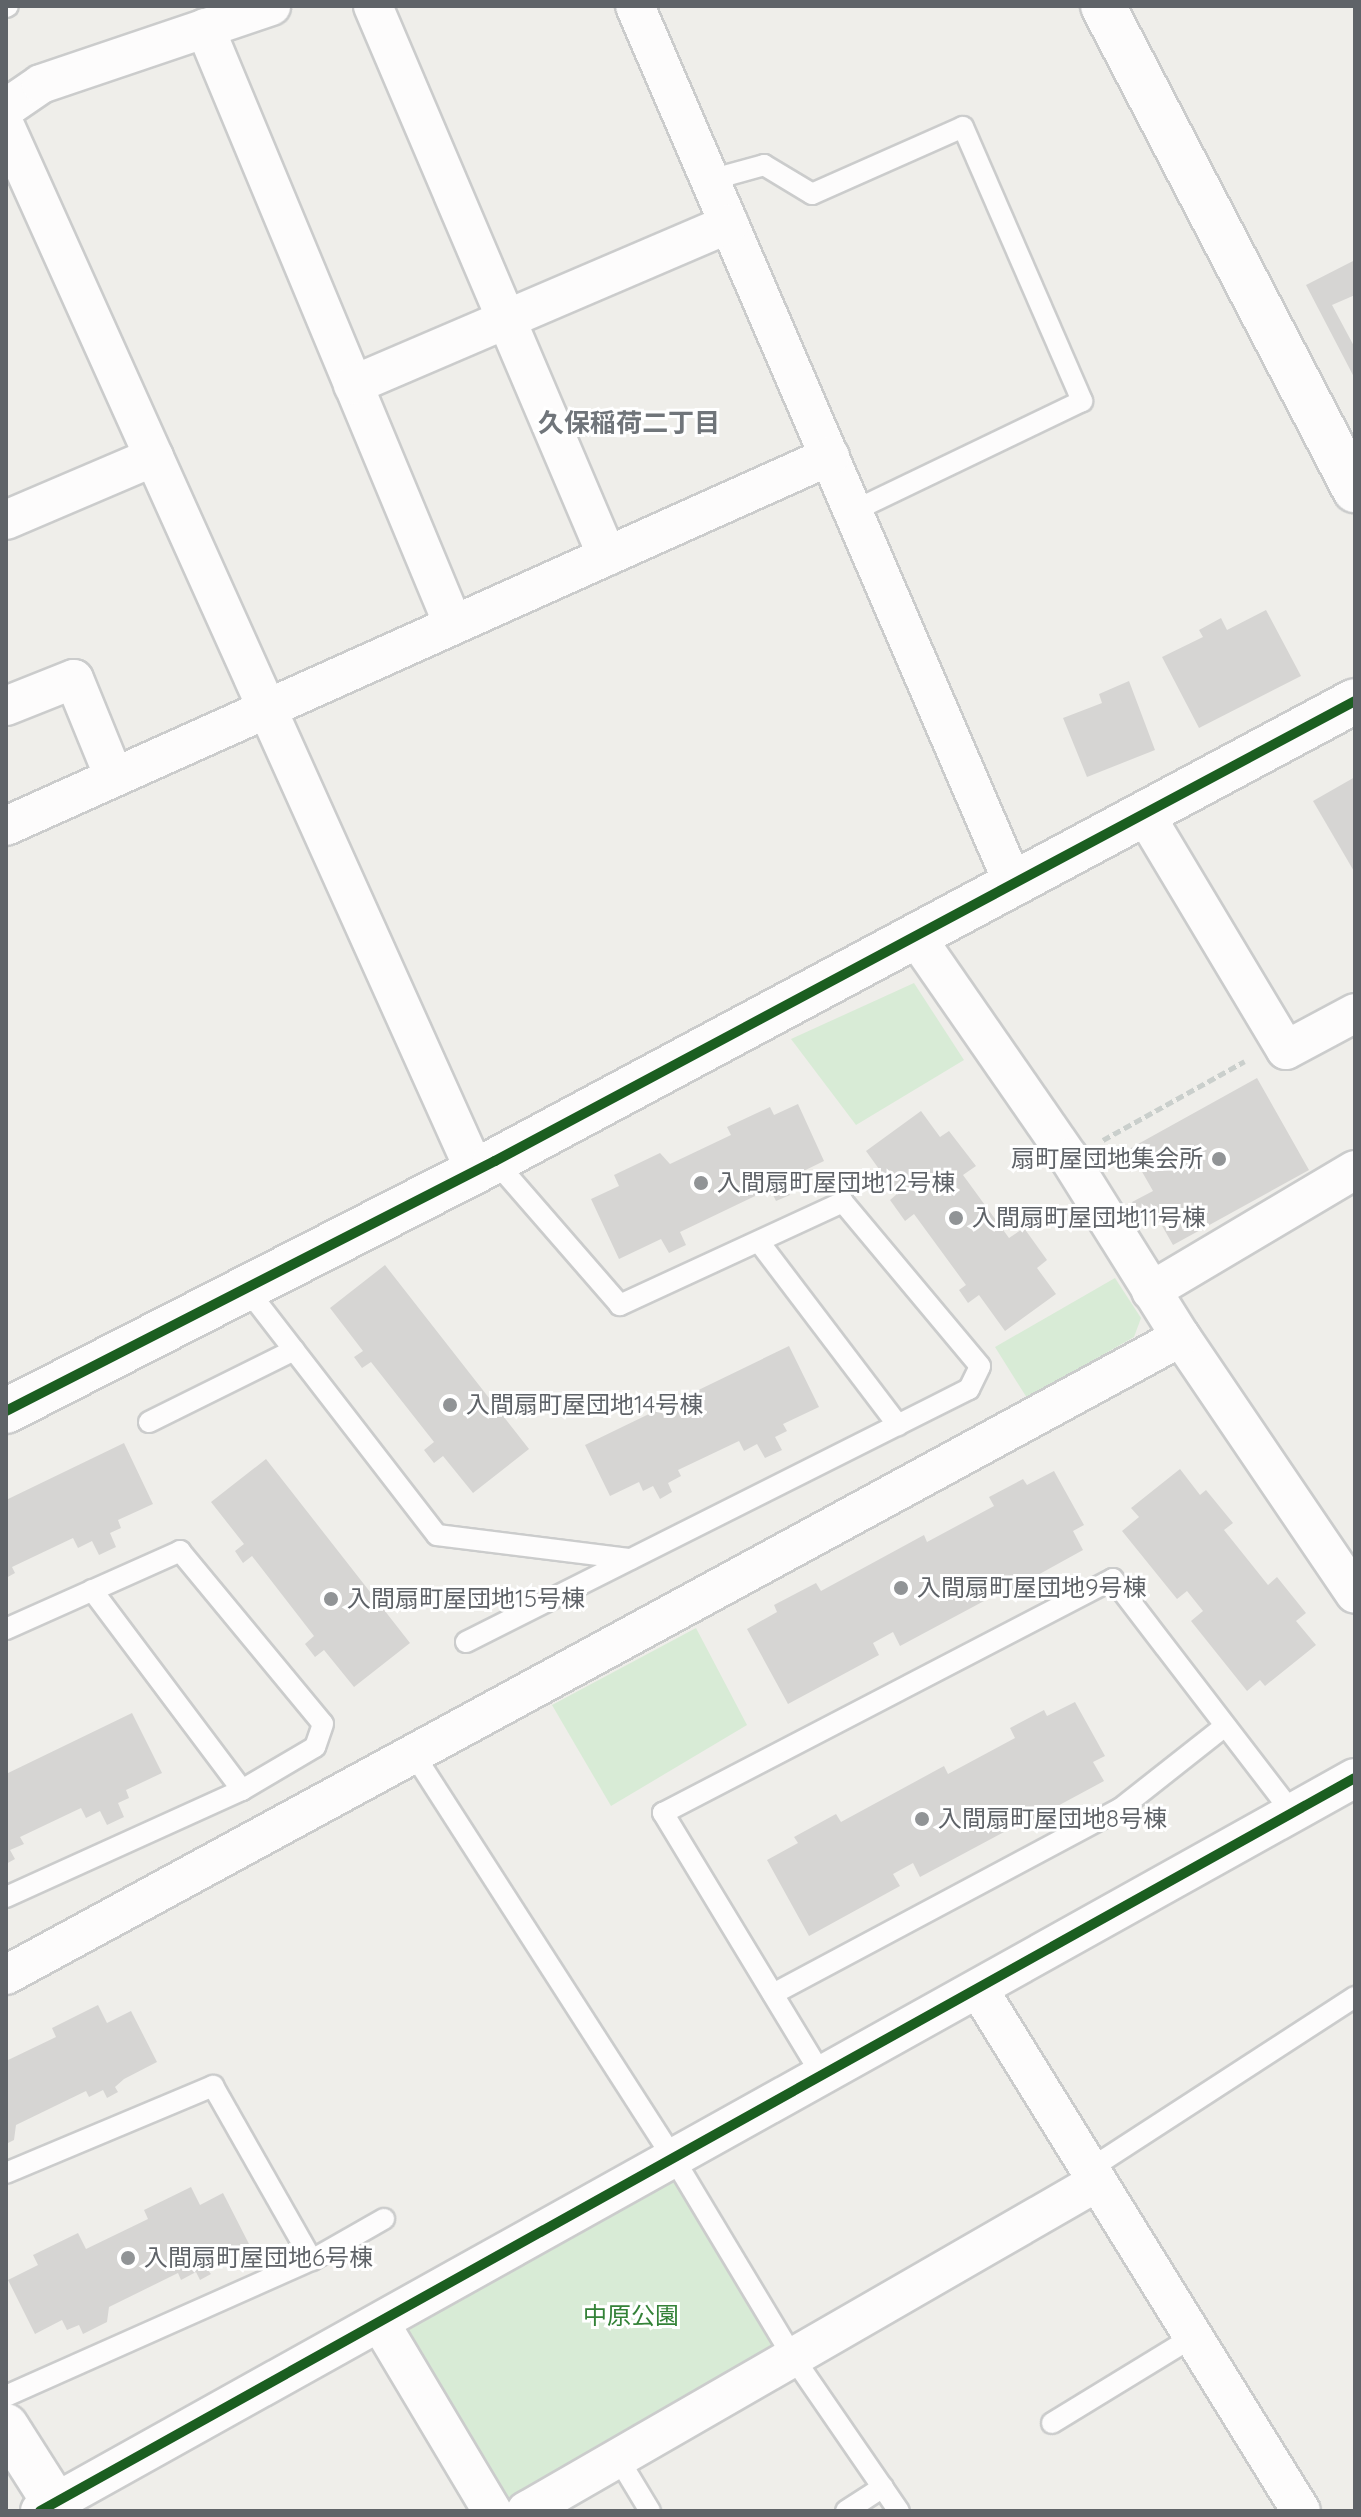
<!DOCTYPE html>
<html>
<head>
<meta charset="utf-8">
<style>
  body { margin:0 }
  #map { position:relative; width:1361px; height:2517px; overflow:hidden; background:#efeeea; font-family:Quicksand,"Noto Sans JP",sans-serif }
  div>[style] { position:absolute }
  .green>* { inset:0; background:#d8ebd6 }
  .building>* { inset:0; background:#d6d5d3 }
  .path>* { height:5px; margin-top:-2.5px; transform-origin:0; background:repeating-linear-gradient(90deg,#cacfcc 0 8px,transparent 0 12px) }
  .roads { filter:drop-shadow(2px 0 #cbcccc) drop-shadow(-2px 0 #cbcccc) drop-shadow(0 2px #cbcccc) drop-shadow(0 -2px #cbcccc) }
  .service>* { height:20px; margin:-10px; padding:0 10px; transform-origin:10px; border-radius:10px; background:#fdfcfc }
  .minor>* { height:38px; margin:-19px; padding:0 19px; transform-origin:19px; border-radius:19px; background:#fdfcfc }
  .tertiary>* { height:44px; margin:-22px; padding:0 22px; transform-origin:22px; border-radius:22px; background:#fdfcfc }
  .cycleway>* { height:10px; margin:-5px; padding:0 5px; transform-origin:5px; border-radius:5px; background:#1b5e20 }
  .dots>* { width:22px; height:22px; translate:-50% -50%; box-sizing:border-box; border:4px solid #fff; border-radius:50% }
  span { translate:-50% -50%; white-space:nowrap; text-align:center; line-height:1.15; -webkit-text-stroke:6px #fff; paint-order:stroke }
  .poi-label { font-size:24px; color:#5f6368 }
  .right { translate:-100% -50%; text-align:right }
  .left { translate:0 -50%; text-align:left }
  .park-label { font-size:24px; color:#348238 }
  .neighbourhood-label { font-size:26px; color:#70757a; font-weight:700 }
  .frame { position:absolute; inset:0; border:8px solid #5f6368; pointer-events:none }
</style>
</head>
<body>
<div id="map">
  <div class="green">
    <div style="clip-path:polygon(914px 983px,964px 1060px,856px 1125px,791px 1039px)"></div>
    <div style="clip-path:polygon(1115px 1278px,1141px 1318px,1134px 1337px,1027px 1398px,995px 1347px)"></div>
    <div style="clip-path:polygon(696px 1628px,747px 1725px,611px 1806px,552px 1705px)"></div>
    <div style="clip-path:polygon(670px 2175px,777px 2354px,508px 2501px,400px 2328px)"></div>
  </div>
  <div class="building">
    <div style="clip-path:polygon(1355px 260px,1355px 295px,1332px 305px,1355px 348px,1355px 379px,1306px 285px)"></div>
    <div style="clip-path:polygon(1266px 610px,1301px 676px,1199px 728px,1162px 657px,1203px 637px,1199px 630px,1221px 618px,1227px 630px)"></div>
    <div style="clip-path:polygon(1129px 681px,1155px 750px,1087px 777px,1063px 718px,1102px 703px,1099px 694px)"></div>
    <div style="clip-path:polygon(1355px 777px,1355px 873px,1313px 801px)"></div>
    <div style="clip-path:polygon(1257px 1078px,1309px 1170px,1173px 1245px,1153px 1210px,1140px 1218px,1132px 1202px,1153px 1191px,1129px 1149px)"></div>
    <div style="clip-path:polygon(798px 1104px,824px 1161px,783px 1181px,790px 1195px,776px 1201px,770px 1189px,680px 1232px,686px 1245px,669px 1253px,661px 1239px,619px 1259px,591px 1199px,619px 1186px,614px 1175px,660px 1153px,670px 1164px,731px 1135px,727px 1127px,770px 1107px,774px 1115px)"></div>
    <div style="clip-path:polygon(921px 1111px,940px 1137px,949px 1131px,976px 1166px,963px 1175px,1009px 1238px,1024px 1228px,1047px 1260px,1037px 1268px,1056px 1294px,1005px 1331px,979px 1295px,968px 1303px,959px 1290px,966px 1285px,914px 1214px,905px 1221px,890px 1200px,897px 1194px,866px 1151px)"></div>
    <div style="clip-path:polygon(385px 1265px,529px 1449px,473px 1493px,443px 1456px,434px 1463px,424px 1450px,434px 1442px,371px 1362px,362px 1368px,354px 1357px,363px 1351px,330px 1308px)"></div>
    <div style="clip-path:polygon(789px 1346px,819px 1407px,783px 1424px,787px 1431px,775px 1437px,782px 1450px,765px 1458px,757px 1444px,744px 1451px,739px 1441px,678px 1470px,681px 1476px,668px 1483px,672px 1492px,660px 1499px,653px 1486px,643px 1491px,639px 1482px,610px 1496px,585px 1445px)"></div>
    <div style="clip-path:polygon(124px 1443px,153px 1504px,118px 1520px,121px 1528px,110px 1533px,116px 1547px,99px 1555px,92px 1541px,78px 1548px,73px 1538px,12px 1567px,15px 1573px,6px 1578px,6px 1500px)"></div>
    <div style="clip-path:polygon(266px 1459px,410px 1643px,354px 1687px,324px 1650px,315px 1657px,305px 1644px,314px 1636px,252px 1556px,243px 1563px,235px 1551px,244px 1544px,211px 1502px)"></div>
    <div style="clip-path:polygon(1180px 1469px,1200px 1495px,1206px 1490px,1233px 1523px,1224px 1530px,1268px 1585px,1277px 1577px,1306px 1613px,1296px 1621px,1316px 1645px,1265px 1686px,1260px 1680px,1247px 1691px,1191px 1621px,1203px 1611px,1187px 1591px,1177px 1599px,1122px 1531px,1139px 1517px,1131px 1508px)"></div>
    <div style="clip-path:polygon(1054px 1471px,1084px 1525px,1073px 1531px,1083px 1550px,1005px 1593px,996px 1575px,976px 1586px,984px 1601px,900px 1646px,893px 1632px,873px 1643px,879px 1655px,788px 1704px,747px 1629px,777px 1612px,774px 1605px,816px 1583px,821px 1591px,924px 1535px,927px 1542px,994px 1506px,989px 1497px,1023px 1479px,1027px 1485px)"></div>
    <div style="clip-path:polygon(1075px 1702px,1105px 1756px,1093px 1762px,1104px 1781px,1026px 1823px,1016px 1806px,996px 1816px,1004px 1832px,920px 1877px,913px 1863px,893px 1874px,900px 1886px,809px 1936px,767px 1860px,798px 1843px,794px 1837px,836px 1814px,841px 1822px,944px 1766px,948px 1774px,1015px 1738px,1010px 1728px,1044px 1710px,1047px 1716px)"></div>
    <div style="clip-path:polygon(132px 1713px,162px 1773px,126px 1790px,129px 1798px,118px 1803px,124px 1817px,107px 1825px,100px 1811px,86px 1818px,81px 1808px,20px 1837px,24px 1844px,10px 1850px,15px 1859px,6px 1864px,6px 1774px)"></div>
    <div style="clip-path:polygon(98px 2005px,107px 2023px,131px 2011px,157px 2062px,124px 2079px,115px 2087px,118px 2092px,107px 2098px,103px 2090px,89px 2097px,86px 2091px,16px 2125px,14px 2140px,6px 2144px,6px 2061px,56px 2037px,52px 2028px)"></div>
    <div style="clip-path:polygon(191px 2187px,200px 2205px,223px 2193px,249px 2244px,216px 2261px,207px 2269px,211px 2274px,200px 2280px,196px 2272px,181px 2280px,178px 2273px,109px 2307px,107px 2322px,83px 2334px,79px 2325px,67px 2330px,62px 2320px,35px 2334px,8px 2280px,38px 2265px,33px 2255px,78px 2233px,86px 2249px,148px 2219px,144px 2210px)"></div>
  </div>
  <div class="path">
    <div style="left:1103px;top:1140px;width:162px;rotate:-29.1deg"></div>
  </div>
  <div class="roads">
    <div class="service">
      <div style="left:6px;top:7px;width:2px;rotate:-27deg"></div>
      <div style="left:710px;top:180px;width:56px;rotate:-15.5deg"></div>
      <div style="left:764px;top:165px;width:56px;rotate:31.1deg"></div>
      <div style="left:812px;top:194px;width:165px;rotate:-23.9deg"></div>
      <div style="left:963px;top:127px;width:299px;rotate:66.5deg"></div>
      <div style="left:1082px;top:401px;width:254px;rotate:154.3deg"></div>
      <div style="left:759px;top:1242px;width:230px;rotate:52.8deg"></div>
      <div style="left:246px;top:1288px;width:312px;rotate:52.3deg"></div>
      <div style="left:437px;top:1535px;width:195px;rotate:7.1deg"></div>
      <div style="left:149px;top:1422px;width:162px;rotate:-26.4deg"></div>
      <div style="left:92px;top:1590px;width:250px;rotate:53.1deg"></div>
      <div style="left:6px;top:1629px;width:191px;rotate:-24.1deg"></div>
      <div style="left:180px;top:1551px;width:224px;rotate:50.4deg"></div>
      <div style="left:323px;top:1724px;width:24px;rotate:109deg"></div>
      <div style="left:315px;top:1747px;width:85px;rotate:149.5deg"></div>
      <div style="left:242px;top:1790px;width:259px;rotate:155.6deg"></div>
      <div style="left:466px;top:1642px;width:563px;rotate:-26.7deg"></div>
      <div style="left:969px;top:1389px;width:25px;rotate:-64deg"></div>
      <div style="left:980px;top:1366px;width:214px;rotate:-129.9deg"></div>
      <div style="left:843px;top:1202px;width:246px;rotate:155.2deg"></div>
      <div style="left:620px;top:1305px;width:191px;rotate:-131deg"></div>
      <div style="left:415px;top:1756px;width:479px;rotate:57.3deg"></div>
      <div style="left:674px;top:2159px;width:231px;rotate:59deg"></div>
      <div style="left:793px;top:2357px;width:187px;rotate:55.5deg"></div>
      <div style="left:773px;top:1994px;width:393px;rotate:-28.1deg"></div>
      <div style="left:1120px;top:1809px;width:134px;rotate:-38.3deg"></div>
      <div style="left:823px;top:2077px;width:309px;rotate:-121.2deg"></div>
      <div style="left:663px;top:1813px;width:507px;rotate:-27.47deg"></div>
      <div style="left:1113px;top:1579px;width:296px;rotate:52.5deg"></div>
      <div style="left:1090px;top:2169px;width:316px;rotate:-33deg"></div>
      <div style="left:6px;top:2173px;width:225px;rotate:-22.8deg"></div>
      <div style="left:213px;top:2086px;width:200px;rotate:60.4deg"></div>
      <div style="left:6px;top:2396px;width:335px;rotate:-24deg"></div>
      <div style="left:312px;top:2260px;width:83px;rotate:-29.7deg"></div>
      <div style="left:1052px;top:2423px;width:165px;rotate:-31.4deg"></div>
      <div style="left:618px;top:2458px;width:62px;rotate:58.9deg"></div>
      <div style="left:846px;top:2511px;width:44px;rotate:-33deg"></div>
    </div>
    <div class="minor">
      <div style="left:373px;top:6px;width:598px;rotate:66.95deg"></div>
      <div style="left:635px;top:6px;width:955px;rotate:66.68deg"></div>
      <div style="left:205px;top:28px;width:646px;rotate:67.41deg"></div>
      <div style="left:6px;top:108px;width:42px;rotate:-34.4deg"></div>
      <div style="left:41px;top:84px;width:243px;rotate:-18.7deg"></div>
      <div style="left:6px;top:128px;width:1144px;rotate:65.79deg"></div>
      <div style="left:353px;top:385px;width:409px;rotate:-23.2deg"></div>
      <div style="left:6px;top:520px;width:161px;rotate:-23.1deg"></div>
      <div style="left:6px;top:706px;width:73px;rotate:-21.7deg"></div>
      <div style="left:74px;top:679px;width:106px;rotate:67.8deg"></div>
      <div style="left:1144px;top:813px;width:276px;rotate:59.1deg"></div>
      <div style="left:1286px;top:1050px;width:78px;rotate:-28.2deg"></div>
      <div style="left:6px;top:826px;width:903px;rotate:-24.18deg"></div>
      <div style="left:916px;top:937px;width:269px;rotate:55.3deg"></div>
      <div style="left:1069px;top:1158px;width:211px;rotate:58deg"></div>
      <div style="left:1181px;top:1337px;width:310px;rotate:55.9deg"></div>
      <div style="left:1151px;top:1291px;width:237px;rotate:-30.7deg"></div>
      <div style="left:6px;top:1975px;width:1337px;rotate:-28.5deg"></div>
      <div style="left:979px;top:1990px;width:612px;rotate:58.28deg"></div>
      <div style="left:380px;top:2323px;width:219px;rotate:59.2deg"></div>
      <div style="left:40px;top:2511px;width:1505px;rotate:-29.14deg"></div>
      <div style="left:526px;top:2511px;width:659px;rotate:-29.95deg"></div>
    </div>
    <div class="tertiary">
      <div style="left:1103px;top:6px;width:546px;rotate:62.5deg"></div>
      <div style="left:6px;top:1411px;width:549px;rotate:-27.08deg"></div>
      <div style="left:495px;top:1161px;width:975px;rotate:-28.14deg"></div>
      <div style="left:6px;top:2426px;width:101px;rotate:57.6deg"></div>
    </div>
  </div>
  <div class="cycleway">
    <div style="left:6px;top:1411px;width:549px;rotate:-27.08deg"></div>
    <div style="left:495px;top:1161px;width:975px;rotate:-28.14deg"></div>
    <div style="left:40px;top:2511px;width:1505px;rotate:-29.14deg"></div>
  </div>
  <div class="dots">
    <div style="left:1219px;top:1159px;background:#919496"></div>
    <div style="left:701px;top:1183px;background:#919496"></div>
    <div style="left:956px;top:1218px;background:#919496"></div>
    <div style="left:450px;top:1405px;background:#919496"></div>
    <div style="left:901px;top:1588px;background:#919496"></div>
    <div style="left:331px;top:1599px;background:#919496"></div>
    <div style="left:922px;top:1819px;background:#919496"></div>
    <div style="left:128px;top:2258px;background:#919496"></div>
  </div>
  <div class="poi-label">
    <span class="right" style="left:1203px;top:1159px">扇町屋団地集会所</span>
    <span class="left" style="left:717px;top:1183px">入間扇町屋団地12号棟</span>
    <span class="left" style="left:972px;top:1218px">入間扇町屋団地11号棟</span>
    <span class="left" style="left:466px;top:1405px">入間扇町屋団地14号棟</span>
    <span class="left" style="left:917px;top:1588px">入間扇町屋団地9号棟</span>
    <span class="left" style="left:347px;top:1599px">入間扇町屋団地15号棟</span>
    <span class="left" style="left:938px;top:1819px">入間扇町屋団地8号棟</span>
    <span class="left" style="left:144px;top:2258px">入間扇町屋団地6号棟</span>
  </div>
  <div class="park-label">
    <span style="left:631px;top:2316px">中原公園</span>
  </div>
  <div class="neighbourhood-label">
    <span style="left:629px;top:423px">久保稲荷二丁目</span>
  </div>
  <div class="frame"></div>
</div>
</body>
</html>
